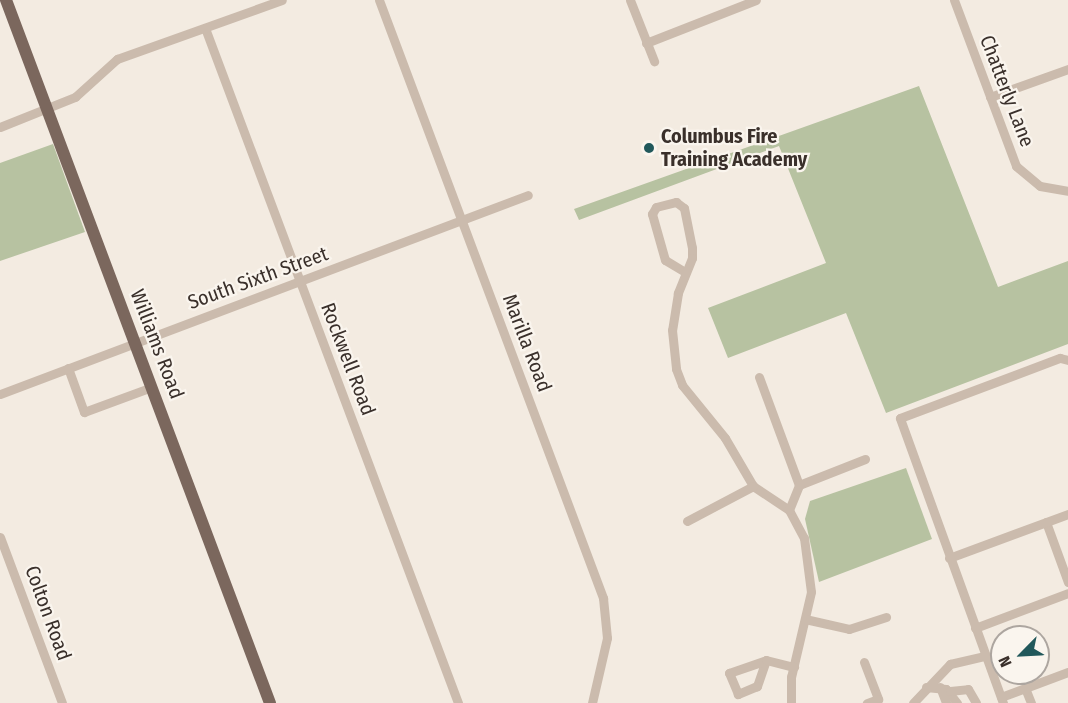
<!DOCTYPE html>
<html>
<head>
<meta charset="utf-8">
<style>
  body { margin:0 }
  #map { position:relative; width:1068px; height:703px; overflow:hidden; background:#f3ebe1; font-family:"Fira Sans Condensed",sans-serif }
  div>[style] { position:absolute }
  .green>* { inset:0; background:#b7c2a1 }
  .minor>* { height:9px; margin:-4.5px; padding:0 4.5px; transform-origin:4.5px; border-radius:4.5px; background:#cbbbad }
  .major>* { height:12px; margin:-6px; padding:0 6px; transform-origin:6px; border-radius:6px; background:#7b675d }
  .dots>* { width:16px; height:16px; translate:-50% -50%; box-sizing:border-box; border:3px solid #faf5ee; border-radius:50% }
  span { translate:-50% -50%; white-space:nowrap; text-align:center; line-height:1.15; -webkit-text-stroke:4.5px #faf5ee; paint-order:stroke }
  .street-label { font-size:20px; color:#3a302b }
  .poi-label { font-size:20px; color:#3a302b; font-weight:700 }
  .left { translate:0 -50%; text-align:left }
  .north { position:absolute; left:990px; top:625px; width:60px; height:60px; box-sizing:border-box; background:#faf5ee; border:2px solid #ada6a0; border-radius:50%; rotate:246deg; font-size:16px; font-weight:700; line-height:24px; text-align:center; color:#3a302b }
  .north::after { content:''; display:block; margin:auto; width:21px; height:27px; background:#21585b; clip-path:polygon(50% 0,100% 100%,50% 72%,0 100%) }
</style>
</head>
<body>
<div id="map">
  <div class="green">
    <div style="clip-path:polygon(919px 86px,998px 287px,1068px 261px,1068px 344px,886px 413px,846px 313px,728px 358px,708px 308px,826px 263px,779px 146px,579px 220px,574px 209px)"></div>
    <div style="clip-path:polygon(53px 144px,85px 232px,0 261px,0 163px)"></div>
    <div style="clip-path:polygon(906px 468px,932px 539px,819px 582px,805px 519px,810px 501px)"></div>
  </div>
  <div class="minor">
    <div style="left:379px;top:0;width:639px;rotate:69.46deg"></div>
    <div style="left:603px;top:598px;width:40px;rotate:84.3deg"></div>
    <div style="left:607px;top:638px;width:67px;rotate:103deg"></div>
    <div style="left:630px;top:0;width:66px;rotate:68.5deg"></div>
    <div style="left:954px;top:0;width:177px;rotate:69.5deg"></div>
    <div style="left:1016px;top:166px;width:31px;rotate:40deg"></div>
    <div style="left:1040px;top:186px;width:28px;rotate:10deg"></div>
    <div style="left:205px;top:28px;width:721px;rotate:69.45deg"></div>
    <div style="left:646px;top:43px;width:118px;rotate:-21.4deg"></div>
    <div style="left:990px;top:97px;width:83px;rotate:-19.7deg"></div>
    <div style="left:0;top:127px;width:81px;rotate:-21.8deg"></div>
    <div style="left:75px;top:97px;width:57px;rotate:-42.1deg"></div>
    <div style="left:117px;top:59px;width:175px;rotate:-19.7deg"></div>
    <div style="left:685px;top:272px;width:23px;rotate:-149deg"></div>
    <div style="left:665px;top:260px;width:48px;rotate:-105.8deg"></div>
    <div style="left:652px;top:214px;width:8px;rotate:-60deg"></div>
    <div style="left:656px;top:207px;width:21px;rotate:-14deg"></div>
    <div style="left:676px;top:202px;width:10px;rotate:37deg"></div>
    <div style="left:684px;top:208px;width:41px;rotate:78.7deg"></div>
    <div style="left:692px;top:248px;width:10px;rotate:90deg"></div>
    <div style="left:692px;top:258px;width:38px;rotate:112deg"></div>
    <div style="left:678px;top:293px;width:37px;rotate:99deg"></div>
    <div style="left:672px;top:330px;width:39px;rotate:84deg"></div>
    <div style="left:676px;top:369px;width:17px;rotate:69deg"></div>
    <div style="left:682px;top:385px;width:68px;rotate:50.9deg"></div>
    <div style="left:725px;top:438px;width:56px;rotate:59.7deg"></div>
    <div style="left:753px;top:486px;width:43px;rotate:33.7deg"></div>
    <div style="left:789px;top:510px;width:32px;rotate:62deg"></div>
    <div style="left:804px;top:538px;width:54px;rotate:82.6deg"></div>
    <div style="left:811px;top:592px;width:87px;rotate:103.2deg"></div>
    <div style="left:791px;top:677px;width:26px;rotate:90deg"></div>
    <div style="left:68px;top:368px;width:47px;rotate:70deg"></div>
    <div style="left:84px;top:412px;width:72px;rotate:-20.2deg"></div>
    <div style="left:759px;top:377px;width:115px;rotate:69.7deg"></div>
    <div style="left:799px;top:485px;width:71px;rotate:-21.5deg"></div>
    <div style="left:0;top:394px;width:564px;rotate:-20.65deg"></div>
    <div style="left:789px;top:510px;width:27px;rotate:-68deg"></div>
    <div style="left:687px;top:521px;width:75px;rotate:-27.9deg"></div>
    <div style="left:1046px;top:522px;width:64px;rotate:69.9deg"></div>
    <div style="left:0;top:537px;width:177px;rotate:69.5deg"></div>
    <div style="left:949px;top:558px;width:127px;rotate:-20.3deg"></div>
    <div style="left:805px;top:619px;width:45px;rotate:12.8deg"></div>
    <div style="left:849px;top:629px;width:39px;rotate:-18deg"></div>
    <div style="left:975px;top:628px;width:99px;rotate:-20.6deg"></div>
    <div style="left:766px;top:660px;width:28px;rotate:109deg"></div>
    <div style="left:757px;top:686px;width:21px;rotate:157deg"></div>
    <div style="left:738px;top:694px;width:23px;rotate:-113deg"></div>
    <div style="left:729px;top:673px;width:39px;rotate:-19deg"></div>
    <div style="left:766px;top:660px;width:29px;rotate:14deg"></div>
    <div style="left:864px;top:662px;width:40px;rotate:69deg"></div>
    <div style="left:878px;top:699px;width:12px;rotate:160deg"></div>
    <div style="left:926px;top:687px;width:20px;rotate:6deg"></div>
    <div style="left:946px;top:689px;width:18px;rotate:52deg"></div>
    <div style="left:940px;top:687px;width:17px;rotate:69deg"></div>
    <div style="left:1025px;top:688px;width:16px;rotate:68deg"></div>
    <div style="left:950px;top:691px;width:18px;rotate:-6deg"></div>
    <div style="left:968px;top:689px;width:16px;rotate:60deg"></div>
    <div style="left:1001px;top:697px;width:72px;rotate:-20.5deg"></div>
    <div style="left:913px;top:703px;width:54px;rotate:-46.5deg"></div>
    <div style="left:950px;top:664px;width:37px;rotate:-13deg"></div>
    <div style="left:1003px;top:703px;width:303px;rotate:-109.9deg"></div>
    <div style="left:900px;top:418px;width:171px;rotate:-20.6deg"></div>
    <div style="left:1060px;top:358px;width:8px;rotate:14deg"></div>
  </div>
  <div class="major">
    <div style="left:6px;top:0;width:751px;rotate:69.42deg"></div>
  </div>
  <div class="dots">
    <div style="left:649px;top:148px;background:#21585b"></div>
  </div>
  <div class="street-label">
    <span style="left:1007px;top:91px;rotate:69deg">Chatterly Lane</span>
    <span style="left:258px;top:278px;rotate:-20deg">South Sixth Street</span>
    <span style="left:527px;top:343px;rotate:69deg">Marilla Road</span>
    <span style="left:157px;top:344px;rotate:69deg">Williams Road</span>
    <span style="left:348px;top:359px;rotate:69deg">Rockwell Road</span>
    <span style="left:48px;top:613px;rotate:70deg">Colton Road</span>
  </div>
  <div class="poi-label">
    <span class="left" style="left:661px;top:148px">Columbus Fire<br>Training Academy</span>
  </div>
  <div class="north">N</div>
</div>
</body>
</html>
